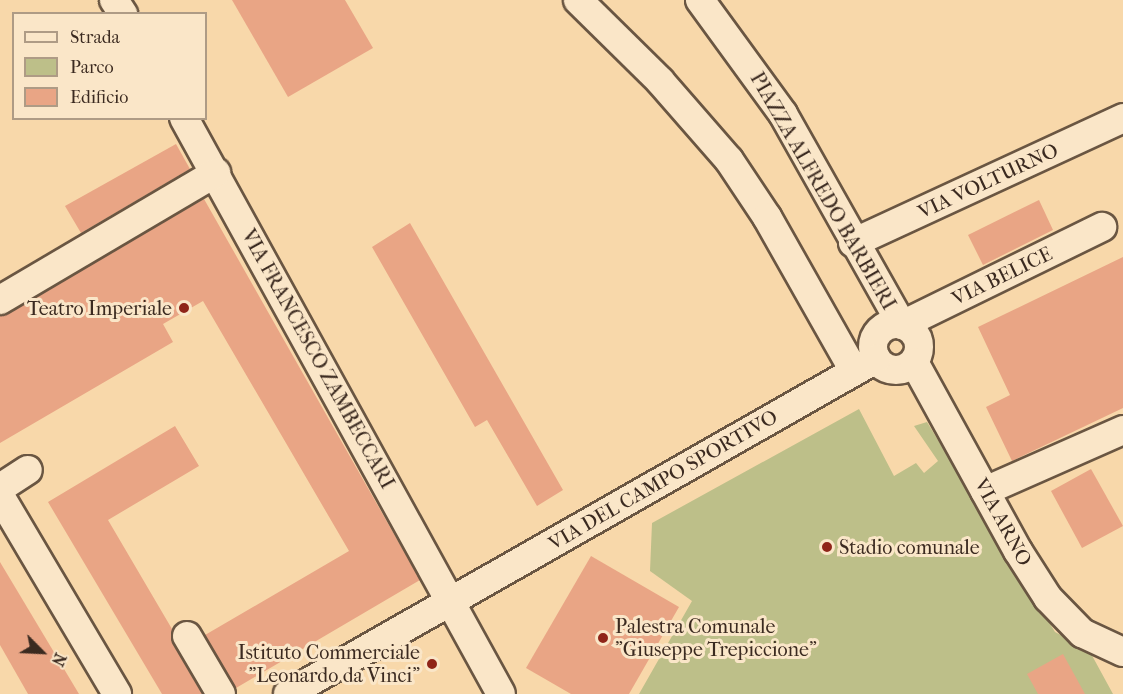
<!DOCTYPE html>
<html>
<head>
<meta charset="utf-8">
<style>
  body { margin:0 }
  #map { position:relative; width:1123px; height:694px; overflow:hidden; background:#f8d8aa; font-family:"IM FELL French Canon",serif }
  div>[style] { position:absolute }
  .green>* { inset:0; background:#bdbf89 }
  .building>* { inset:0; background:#e9a585 }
  .roads { filter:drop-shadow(2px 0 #6a5642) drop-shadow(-2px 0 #6a5642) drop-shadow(0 2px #6a5642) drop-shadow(0 -2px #6a5642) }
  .minor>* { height:28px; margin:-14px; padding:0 14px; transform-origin:14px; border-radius:14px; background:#fae6c8 }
  .minor>.ring { margin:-14px; padding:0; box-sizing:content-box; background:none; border:28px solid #fae6c8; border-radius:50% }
  .dots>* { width:16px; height:16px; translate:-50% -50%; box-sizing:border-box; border:3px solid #fae6c8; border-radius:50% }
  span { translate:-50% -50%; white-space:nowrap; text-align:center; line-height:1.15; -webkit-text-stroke:6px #fae6c8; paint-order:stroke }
  .street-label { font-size:20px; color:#3b2a20 }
  .poi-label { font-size:20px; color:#3b2a20 }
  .right { translate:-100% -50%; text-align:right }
  .left { translate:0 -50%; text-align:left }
  .legend { position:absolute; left:12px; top:12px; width:195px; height:108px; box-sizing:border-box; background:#fae6c8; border:2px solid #ae9b85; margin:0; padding:8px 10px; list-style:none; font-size:18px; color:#3b2a20 }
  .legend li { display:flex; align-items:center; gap:12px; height:30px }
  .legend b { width:30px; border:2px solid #ae9b85 }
  .north { position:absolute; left:12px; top:622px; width:60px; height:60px; -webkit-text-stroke:4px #fae6c8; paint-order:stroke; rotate:114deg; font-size:16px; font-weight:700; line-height:24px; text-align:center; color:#3b2a20 }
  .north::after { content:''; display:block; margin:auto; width:21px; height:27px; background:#3b2a20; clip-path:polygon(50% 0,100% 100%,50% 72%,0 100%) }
</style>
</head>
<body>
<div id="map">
  <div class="green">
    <div style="clip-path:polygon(859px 409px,894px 476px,916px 463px,924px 473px,938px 461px,914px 426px,927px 422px,1055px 632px,1089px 650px,1113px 694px,639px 694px,692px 601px,650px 571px,652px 523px)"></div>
  </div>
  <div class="building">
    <div style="clip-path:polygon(232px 0,345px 0,373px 48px,288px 97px)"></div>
    <div style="clip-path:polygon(176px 144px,190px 169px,81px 233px,65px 206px)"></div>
    <div style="clip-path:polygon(204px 199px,420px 580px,236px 688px,205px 635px,349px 551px,203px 301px,163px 324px,173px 342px,0 443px,0 316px)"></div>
    <div style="clip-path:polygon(1039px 200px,1053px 230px,983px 265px,968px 235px)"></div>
    <div style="clip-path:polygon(410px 223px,563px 490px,537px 506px,487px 420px,475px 427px,372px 247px)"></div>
    <div style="clip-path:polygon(1123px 257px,1123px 408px,1012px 461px,986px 407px,1010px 395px,978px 327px)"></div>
    <div style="clip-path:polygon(175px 426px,199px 466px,108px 520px,172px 629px,173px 644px,202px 694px,162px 694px,48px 502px)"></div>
    <div style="clip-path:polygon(1091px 469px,1123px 526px,1082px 548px,1051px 491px)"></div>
    <div style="clip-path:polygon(591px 556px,679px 607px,629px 694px,571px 694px,526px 668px)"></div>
    <div style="clip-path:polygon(0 562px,79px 694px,28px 694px,0 645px)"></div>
    <div style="clip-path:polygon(1063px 654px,1085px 694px,1038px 694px,1027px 674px)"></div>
  </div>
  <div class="roads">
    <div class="minor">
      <div style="left:114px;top:0;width:17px;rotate:57deg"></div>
      <div style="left:578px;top:0;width:115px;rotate:44.6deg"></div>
      <div style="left:660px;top:81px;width:105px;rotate:48.9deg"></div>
      <div style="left:729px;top:160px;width:69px;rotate:56.3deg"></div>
      <div style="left:767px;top:217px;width:177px;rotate:60.5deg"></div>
      <div style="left:700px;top:0;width:141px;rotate:53.9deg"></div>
      <div style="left:783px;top:114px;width:242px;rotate:60.6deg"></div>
      <div style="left:902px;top:325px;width:223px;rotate:-26.1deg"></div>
      <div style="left:184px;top:118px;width:657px;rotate:61.17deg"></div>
      <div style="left:853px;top:243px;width:298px;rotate:-24.8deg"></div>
      <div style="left:0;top:300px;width:251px;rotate:-30.5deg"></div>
      <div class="ring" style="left:873px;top:324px;width:18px;height:18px"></div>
      <div style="left:914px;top:362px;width:216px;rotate:61.2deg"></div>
      <div style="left:1018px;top:551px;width:56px;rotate:57.4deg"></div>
      <div style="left:1048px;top:598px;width:49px;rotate:45.8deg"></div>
      <div style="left:1082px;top:633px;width:45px;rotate:24.9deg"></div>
      <div style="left:0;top:488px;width:33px;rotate:-33deg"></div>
      <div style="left:985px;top:491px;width:151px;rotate:-23.8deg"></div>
      <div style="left:0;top:496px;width:230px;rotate:59.4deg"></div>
      <div style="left:187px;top:636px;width:67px;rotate:59.6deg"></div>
      <div style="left:288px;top:694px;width:677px;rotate:-29.67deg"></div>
    </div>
  </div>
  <div class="dots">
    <div style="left:184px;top:308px;background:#8f2418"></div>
    <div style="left:827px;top:547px;background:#8f2418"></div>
    <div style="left:603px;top:638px;background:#8f2418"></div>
    <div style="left:432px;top:664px;background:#8f2418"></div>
  </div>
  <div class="street-label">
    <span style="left:988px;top:181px;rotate:-25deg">VIA VOLTURNO</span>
    <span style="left:823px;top:191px;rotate:60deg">PIAZZA ALFREDO BARBIERI</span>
    <span style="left:1002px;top:276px;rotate:-26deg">VIA BELICE</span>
    <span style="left:318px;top:359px;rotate:61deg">VIA FRANCESCO ZAMBECCARI</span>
    <span style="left:663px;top:480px;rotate:-30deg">VIA DEL CAMPO SPORTIVO</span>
    <span style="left:1003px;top:522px;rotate:61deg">VIA ARNO</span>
  </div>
  <div class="poi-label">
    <span class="right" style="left:172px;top:308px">Teatro Imperiale</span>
    <span class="left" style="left:839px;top:547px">Stadio comunale</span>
    <span class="left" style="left:615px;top:638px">Palestra Comunale<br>"Giuseppe Trepiccione"</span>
    <span class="right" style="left:420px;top:664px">Istituto Commerciale<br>"Leonardo da Vinci"</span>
  </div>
  <ul class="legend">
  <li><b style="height:8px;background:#fae6c8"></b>Strada</li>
  <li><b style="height:16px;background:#bdbf89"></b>Parco</li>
  <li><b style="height:16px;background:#e9a585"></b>Edificio</li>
  </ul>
  <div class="north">N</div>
</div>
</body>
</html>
